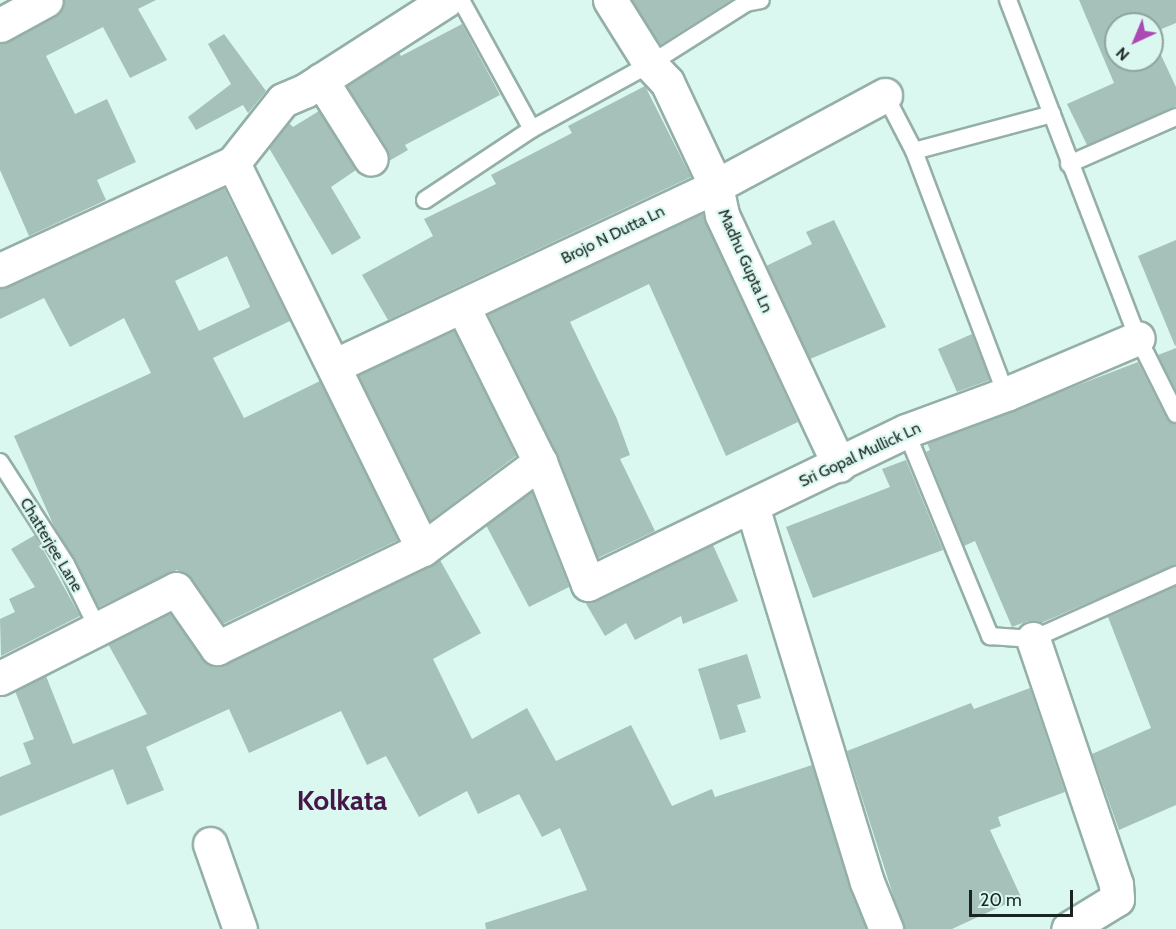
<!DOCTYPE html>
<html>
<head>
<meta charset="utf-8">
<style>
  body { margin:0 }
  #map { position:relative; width:1176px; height:929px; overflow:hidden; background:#dbf8f0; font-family:Cabin,sans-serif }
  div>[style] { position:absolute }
  .building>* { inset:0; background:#a5c1b9 }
  .roads { filter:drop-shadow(2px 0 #94afa8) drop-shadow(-2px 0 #94afa8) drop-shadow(0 2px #94afa8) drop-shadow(0 -2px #94afa8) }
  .lane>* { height:16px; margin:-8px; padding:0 8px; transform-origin:8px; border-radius:8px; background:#fff }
  .street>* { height:33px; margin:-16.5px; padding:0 16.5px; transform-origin:16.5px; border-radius:16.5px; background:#fff }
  span { translate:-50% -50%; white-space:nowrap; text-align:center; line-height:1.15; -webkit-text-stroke:4.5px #dbf8f0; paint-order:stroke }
  .street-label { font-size:16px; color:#1a2522 }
  .town-label { font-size:28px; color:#451749; font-weight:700 }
  .north { position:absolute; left:1104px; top:12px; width:60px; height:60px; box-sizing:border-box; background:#dbf8f0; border:2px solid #8ea49e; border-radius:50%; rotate:224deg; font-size:16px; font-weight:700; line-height:24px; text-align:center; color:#1a2522 }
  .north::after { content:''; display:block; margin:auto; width:21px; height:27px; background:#aa4ab2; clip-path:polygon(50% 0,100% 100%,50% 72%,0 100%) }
  .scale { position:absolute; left:969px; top:890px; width:104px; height:27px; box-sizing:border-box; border:3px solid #1a2522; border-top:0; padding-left:8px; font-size:18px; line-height:21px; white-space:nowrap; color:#1a2522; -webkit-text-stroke:4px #dbf8f0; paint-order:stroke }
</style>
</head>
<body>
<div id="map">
  <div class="building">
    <div style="clip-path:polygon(65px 0,156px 0,138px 9px,167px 60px,130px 78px,103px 27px,46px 56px,75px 114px,107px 99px,136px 162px,97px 180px,106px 200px,29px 236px,0 170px,0 44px,55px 16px)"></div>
    <div style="clip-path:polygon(632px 0,731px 0,660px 45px)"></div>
    <div style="clip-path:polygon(1079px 0,1176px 0,1176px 23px,1152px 33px,1152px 24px,1116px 24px,1116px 60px,1152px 60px,1152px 36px,1176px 87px,1176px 106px,1087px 145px,1067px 104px,1114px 83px)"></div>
    <div style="clip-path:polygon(462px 24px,500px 95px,405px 145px,408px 150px,389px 161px,387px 149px,347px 86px,399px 52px,401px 56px)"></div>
    <div style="clip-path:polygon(224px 34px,266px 91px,248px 113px,243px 105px,196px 130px,188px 117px,231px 84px,208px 44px)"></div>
    <div style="clip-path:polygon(645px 86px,691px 177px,388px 320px,362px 275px,433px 236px,424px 219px,496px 184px,491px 175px,572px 133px,568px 126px)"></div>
    <div style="clip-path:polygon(319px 111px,356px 170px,331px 187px,361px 238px,332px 255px,269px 148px,289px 123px,293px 127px)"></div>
    <div style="clip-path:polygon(evenodd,224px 188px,290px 321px,213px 358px,244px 418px,320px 381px,398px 540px,223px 624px,191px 578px,177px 570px,99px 607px,53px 524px,14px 436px,151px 373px,124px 318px,70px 347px,44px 298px,0 319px,0 288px,224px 188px,227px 256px,250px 307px,199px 331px,175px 281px,227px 256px)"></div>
    <div style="clip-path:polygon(702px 213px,798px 422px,726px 456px,649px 284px,570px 322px,617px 419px,630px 455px,620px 459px,655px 531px,598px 558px,557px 455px,488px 314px)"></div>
    <div style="clip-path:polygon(834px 220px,886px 327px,810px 359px,766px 266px,812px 244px,806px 232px)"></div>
    <div style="clip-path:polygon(1176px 240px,1176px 345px,1175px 346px,1138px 256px)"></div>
    <div style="clip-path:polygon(454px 330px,516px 456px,430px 521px,358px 375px)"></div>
    <div style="clip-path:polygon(972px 334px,990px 380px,957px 392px,938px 349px)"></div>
    <div style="clip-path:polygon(1176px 348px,1176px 391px,1158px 355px)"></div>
    <div style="clip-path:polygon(1138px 362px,1167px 419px,1176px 424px,1176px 565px,1041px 623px,1028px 621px,1012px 627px,975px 541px,964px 546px,926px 452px,930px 450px,927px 443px)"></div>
    <div style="clip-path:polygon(906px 460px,943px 550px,813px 598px,786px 527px,890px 487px,882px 469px)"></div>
    <div style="clip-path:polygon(532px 492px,569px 587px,529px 607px,486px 525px)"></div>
    <div style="clip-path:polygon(35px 535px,80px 616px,1px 656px,0 619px,15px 612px,9px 599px,35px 587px,11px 549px)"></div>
    <div style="clip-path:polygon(713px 545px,738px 601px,683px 624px,681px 616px,635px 640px,626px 623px,605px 636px,585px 602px,596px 601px)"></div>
    <div style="clip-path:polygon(440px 560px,481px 633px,433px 659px,472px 739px,527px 708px,556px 761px,631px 725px,672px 806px,712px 789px,715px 797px,812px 765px,866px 929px,486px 929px,485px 923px,587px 890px,560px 828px,542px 837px,519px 794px,478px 814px,467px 791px,419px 817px,386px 756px,367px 765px,341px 711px,249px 753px,229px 709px,146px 747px,164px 790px,127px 805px,113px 769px,0 816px,0 777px,31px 764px,23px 743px,34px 739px,15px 691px,46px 676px,73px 744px,147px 714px,108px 644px,170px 613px,202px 659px,217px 667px)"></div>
    <div style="clip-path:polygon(1176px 586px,1176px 805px,1119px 830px,1092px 754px,1151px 728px,1108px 617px)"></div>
    <div style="clip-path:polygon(747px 654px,761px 698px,737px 705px,746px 732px,720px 740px,698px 669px)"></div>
    <div style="clip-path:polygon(1030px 688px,1065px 792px,998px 817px,1001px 826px,990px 830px,1021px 897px,952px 929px,904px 929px,847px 751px,971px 703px,974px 709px)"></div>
  </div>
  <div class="roads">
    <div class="lane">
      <div style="left:461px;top:0;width:147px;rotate:61.2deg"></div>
      <div style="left:1008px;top:0;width:362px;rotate:69deg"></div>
      <div style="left:1138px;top:338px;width:85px;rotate:63.4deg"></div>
      <div style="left:885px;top:95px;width:63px;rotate:62.6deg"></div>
      <div style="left:914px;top:151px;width:260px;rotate:69.3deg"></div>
      <div style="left:914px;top:151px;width:143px;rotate:-15deg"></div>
      <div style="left:1069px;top:164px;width:117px;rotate:-23.7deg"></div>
      <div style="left:425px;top:200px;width:128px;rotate:-33.6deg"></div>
      <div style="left:532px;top:129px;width:135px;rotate:-28.8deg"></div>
      <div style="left:650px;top:64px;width:114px;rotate:-32.4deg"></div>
      <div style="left:746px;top:3px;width:15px;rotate:-11deg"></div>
      <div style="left:906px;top:431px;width:222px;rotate:67.7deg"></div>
      <div style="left:990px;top:636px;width:43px;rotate:4deg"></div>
      <div style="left:1033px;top:639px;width:157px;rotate:-24.1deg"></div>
      <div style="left:0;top:462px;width:121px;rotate:57.1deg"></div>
      <div style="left:66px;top:564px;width:75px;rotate:63.8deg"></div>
    </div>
    <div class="street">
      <div style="left:610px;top:0;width:75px;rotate:58deg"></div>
      <div style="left:650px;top:64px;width:25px;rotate:47deg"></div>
      <div style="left:667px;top:82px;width:115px;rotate:64.8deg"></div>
      <div style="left:716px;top:186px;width:30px;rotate:78deg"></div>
      <div style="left:722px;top:215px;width:276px;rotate:64.9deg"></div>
      <div style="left:0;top:25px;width:52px;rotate:-28.5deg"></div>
      <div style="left:321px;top:80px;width:93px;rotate:57.7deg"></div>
      <div style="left:233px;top:163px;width:430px;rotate:63.8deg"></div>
      <div style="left:0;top:270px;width:256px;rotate:-24.7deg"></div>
      <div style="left:233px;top:163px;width:80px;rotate:-51.6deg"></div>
      <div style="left:283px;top:100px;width:25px;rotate:-23deg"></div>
      <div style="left:306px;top:90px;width:166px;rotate:-32.7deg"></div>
      <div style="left:463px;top:307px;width:173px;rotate:63.6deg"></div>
      <div style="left:540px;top:462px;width:131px;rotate:68.5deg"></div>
      <div style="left:588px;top:584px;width:353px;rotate:-25.7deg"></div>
      <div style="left:906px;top:431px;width:107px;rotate:-20.3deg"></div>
      <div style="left:1006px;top:394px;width:143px;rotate:-23deg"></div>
      <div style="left:336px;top:365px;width:420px;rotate:-25.2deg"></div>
      <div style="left:716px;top:186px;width:192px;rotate:-28.3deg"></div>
      <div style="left:752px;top:506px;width:393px;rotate:73deg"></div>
      <div style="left:867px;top:882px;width:51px;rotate:68deg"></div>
      <div style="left:1033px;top:639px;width:259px;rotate:71.3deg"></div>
      <div style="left:1116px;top:884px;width:15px;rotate:86deg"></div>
      <div style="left:1117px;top:899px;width:57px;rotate:148.5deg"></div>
      <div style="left:0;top:678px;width:197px;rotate:-26.8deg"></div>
      <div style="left:176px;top:589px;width:72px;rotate:55.2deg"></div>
      <div style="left:217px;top:648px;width:229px;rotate:-25.7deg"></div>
      <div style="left:423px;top:549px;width:146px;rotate:-36.6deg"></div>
      <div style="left:210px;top:844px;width:90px;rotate:70.6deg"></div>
    </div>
  </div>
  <div class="street-label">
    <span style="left:613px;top:235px;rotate:-26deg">Brojo N Dutta Ln</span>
    <span style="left:745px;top:261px;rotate:66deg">Madhu Gupta Ln</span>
    <span style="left:860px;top:455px;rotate:-25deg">Sri Gopal Mullick Ln</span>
    <span style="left:51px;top:545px;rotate:59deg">Chatterjee Lane</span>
  </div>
  <div class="town-label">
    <span style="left:342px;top:800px">Kolkata</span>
  </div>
  <div class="north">N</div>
  <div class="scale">20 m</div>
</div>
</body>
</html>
